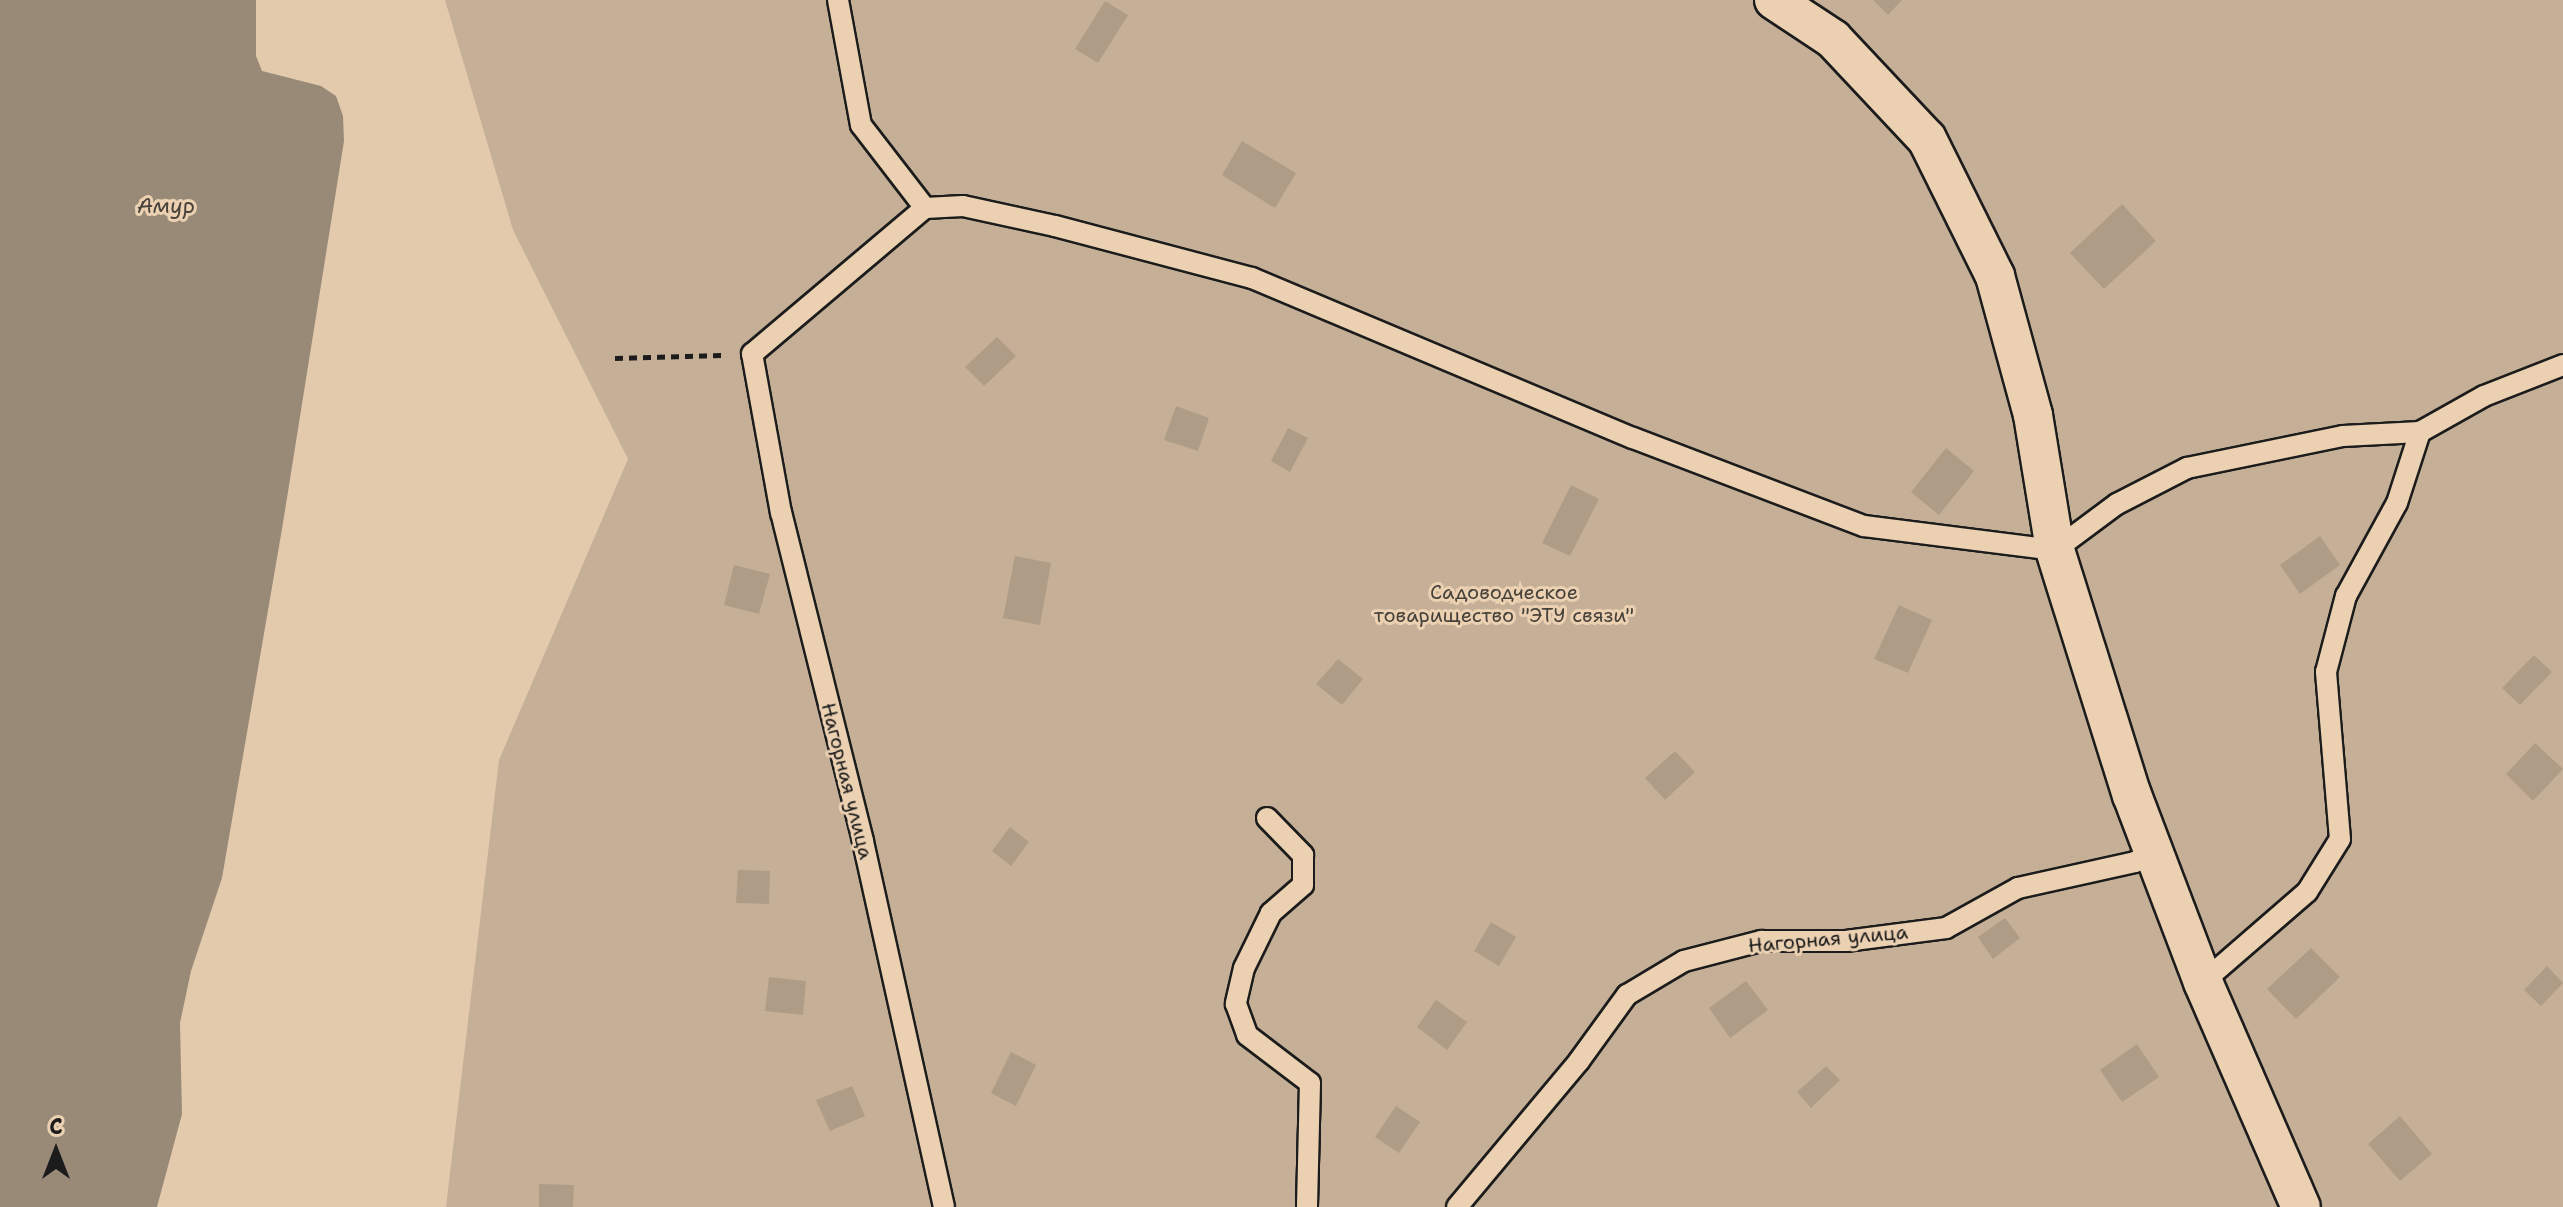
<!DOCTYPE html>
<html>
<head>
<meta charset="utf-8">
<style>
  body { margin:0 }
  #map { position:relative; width:2563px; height:1207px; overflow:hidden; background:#e3caac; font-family:"Shantell Sans",sans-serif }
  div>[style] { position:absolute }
  .green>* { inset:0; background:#c5b097 }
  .water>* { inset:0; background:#998977 }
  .building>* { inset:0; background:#af9c86 }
  .path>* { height:5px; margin-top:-2.5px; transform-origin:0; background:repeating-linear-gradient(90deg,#1c1c1c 0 8px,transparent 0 14px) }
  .roads { filter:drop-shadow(2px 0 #1c1c1c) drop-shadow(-2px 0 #1c1c1c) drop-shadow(0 2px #1c1c1c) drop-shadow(0 -2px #1c1c1c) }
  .service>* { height:20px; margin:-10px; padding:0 10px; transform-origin:10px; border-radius:10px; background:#ebd1b2 }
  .minor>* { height:38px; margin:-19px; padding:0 19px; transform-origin:19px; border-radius:19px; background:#ebd1b2 }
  span { translate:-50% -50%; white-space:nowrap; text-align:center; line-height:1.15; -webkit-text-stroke:6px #ebd1b2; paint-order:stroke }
  .park-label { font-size:20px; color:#46413b }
  .street-label { font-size:20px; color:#1c1c1c }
  .water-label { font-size:22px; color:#48423c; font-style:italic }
  .north { position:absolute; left:16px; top:1111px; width:80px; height:80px; -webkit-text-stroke:6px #ebd1b2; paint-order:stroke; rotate:0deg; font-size:22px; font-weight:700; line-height:32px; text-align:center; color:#1c1c1c }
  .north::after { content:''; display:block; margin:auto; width:28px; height:36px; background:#1c1c1c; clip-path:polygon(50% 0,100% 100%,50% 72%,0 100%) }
</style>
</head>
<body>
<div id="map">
  <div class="green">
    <div style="clip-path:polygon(445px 0,2563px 0,2563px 1207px,446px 1207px,499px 760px,628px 459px,513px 230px)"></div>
  </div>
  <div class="water">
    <div style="clip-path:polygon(0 0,256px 0,256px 56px,262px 71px,321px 86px,336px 96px,343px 116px,344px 141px,283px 523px,222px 878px,191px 971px,180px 1023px,182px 1114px,157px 1207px,0 1207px)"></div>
  </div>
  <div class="building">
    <div style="clip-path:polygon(1873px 0,1902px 0,1888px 15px)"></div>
    <div style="clip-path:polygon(1105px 1px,1128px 15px,1098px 63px,1075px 49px)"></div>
    <div style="clip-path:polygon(1242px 141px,1296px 173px,1275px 208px,1222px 175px)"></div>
    <div style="clip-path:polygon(2122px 204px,2156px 241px,2104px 289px,2070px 253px)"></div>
    <div style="clip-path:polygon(997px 337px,1016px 356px,984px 386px,965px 367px)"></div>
    <div style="clip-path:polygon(1176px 406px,1209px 418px,1198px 451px,1164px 440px)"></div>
    <div style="clip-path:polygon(1288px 428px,1308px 438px,1290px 472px,1271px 461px)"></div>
    <div style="clip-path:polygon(1946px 448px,1974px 471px,1939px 515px,1911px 492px)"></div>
    <div style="clip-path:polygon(1571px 485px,1599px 499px,1570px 556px,1542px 543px)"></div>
    <div style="clip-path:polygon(2320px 536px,2340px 565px,2300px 594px,2280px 565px)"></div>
    <div style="clip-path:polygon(1015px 556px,1051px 563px,1040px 625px,1003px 618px)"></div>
    <div style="clip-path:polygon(734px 565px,770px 574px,759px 614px,724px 605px)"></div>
    <div style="clip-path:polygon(1899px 605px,1932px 620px,1908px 673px,1874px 659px)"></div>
    <div style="clip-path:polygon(2534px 655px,2552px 672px,2520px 705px,2502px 688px)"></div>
    <div style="clip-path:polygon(1338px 659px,1363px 679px,1342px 705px,1316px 684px)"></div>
    <div style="clip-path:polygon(2535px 743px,2563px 769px,2533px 801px,2506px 774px)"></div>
    <div style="clip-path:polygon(1675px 751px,1695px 772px,1665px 800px,1645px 778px)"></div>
    <div style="clip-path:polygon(1010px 827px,1029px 842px,1011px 866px,992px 851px)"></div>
    <div style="clip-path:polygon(738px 870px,770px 871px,769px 904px,736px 903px)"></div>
    <div style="clip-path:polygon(2005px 918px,2020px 938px,1993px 959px,1978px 937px)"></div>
    <div style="clip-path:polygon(1491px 922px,1516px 937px,1499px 966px,1474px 951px)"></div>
    <div style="clip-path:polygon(2311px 948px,2340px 977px,2296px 1019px,2267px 989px)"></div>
    <div style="clip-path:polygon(2547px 966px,2563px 983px,2541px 1006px,2524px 990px)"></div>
    <div style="clip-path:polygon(769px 977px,806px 981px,803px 1015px,765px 1011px)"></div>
    <div style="clip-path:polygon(1746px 981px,1768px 1010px,1730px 1038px,1709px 1008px)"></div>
    <div style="clip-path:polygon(1436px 1000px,1467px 1022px,1447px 1050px,1417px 1027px)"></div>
    <div style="clip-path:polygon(2137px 1044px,2159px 1077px,2122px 1102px,2100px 1070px)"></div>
    <div style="clip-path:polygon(1011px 1052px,1036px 1065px,1016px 1106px,991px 1093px)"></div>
    <div style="clip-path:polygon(1826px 1066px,1840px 1080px,1811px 1108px,1797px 1092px)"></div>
    <div style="clip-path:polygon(852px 1086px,865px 1116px,830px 1131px,816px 1100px)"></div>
    <div style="clip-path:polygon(1396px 1106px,1420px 1122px,1399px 1153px,1375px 1137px)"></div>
    <div style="clip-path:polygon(2400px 1116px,2432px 1154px,2400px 1181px,2368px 1144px)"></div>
    <div style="clip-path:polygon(539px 1184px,574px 1185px,573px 1207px,539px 1207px)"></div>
  </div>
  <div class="path">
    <div style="left:615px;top:358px;width:107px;rotate:-1.6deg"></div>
  </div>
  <div class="roads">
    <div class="service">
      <div style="left:838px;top:0;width:127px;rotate:79.6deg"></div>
      <div style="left:861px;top:125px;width:105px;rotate:52.4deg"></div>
      <div style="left:1267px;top:818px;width:52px;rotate:45.8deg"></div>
      <div style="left:1303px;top:855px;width:30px;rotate:90deg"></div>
      <div style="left:1303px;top:885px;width:43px;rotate:138.8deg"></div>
      <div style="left:1271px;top:913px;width:61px;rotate:116.1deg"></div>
      <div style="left:1244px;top:968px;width:37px;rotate:103deg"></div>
      <div style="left:1236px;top:1004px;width:33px;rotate:70deg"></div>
      <div style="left:1247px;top:1035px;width:79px;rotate:37.3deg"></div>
      <div style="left:1310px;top:1083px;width:124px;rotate:91.4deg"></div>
      <div style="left:2203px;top:982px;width:138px;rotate:-40.9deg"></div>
      <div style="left:2307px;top:892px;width:62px;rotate:-58.1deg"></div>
      <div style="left:2340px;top:839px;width:168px;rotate:-94.8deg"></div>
      <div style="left:2326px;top:672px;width:79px;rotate:-75.3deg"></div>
      <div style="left:2346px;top:596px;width:106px;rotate:-61.3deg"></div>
      <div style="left:2397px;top:503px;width:75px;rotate:-72.1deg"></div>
      <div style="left:2420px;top:432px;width:73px;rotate:-29.4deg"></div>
      <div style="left:2484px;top:396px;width:85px;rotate:-21.4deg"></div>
      <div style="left:944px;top:1207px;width:375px;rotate:-102.5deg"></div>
      <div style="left:863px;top:841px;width:338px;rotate:-104deg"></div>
      <div style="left:781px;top:513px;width:162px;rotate:-100.3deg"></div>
      <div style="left:752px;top:354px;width:226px;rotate:-40.2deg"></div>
      <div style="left:925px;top:208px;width:38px;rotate:-3deg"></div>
      <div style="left:963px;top:206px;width:94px;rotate:12.3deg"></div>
      <div style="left:1055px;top:226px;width:204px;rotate:14.8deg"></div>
      <div style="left:1252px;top:278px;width:413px;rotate:22.8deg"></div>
      <div style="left:1633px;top:438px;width:247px;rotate:20.9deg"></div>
      <div style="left:1864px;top:526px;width:193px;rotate:7.2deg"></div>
      <div style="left:2055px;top:550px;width:77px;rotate:-36.6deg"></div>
      <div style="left:2117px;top:504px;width:79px;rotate:-27.2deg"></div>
      <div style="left:2187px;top:468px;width:159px;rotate:-11.6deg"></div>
      <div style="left:2343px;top:436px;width:77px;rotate:-3deg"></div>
      <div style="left:1457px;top:1207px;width:190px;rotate:-50.1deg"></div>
      <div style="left:1579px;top:1061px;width:82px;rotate:-54deg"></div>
      <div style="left:1627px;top:995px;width:66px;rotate:-30.8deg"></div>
      <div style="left:1684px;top:961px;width:80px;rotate:-14.6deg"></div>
      <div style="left:1761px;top:941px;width:85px"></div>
      <div style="left:1846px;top:941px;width:101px;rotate:-7.4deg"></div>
      <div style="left:1946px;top:928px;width:82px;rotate:-29.1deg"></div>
      <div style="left:2018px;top:888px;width:120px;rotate:-12.5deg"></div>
      <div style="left:2135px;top:862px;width:20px;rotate:-27deg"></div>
    </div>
    <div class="minor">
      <div style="left:1774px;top:0;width:71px;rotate:33.5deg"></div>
      <div style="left:1833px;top:39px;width:137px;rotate:46.8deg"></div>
      <div style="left:1927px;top:139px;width:153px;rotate:63.6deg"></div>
      <div style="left:1995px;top:276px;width:144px;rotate:74.7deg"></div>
      <div style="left:2033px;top:415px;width:137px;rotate:80.7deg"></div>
      <div style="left:2055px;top:550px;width:257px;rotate:72.6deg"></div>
      <div style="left:2132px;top:795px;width:200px;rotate:69.2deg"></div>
      <div style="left:2203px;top:982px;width:245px;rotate:66.5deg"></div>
    </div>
  </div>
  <div class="park-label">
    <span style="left:1504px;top:604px">Садоводческое<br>товарищество "ЭТУ связи"</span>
  </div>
  <div class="street-label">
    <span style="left:847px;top:781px;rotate:76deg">Нагорная улица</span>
    <span style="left:1828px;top:939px;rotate:-5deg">Нагорная улица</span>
  </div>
  <div class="water-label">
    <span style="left:166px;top:206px">Амур</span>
  </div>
  <div class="north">С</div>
</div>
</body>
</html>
